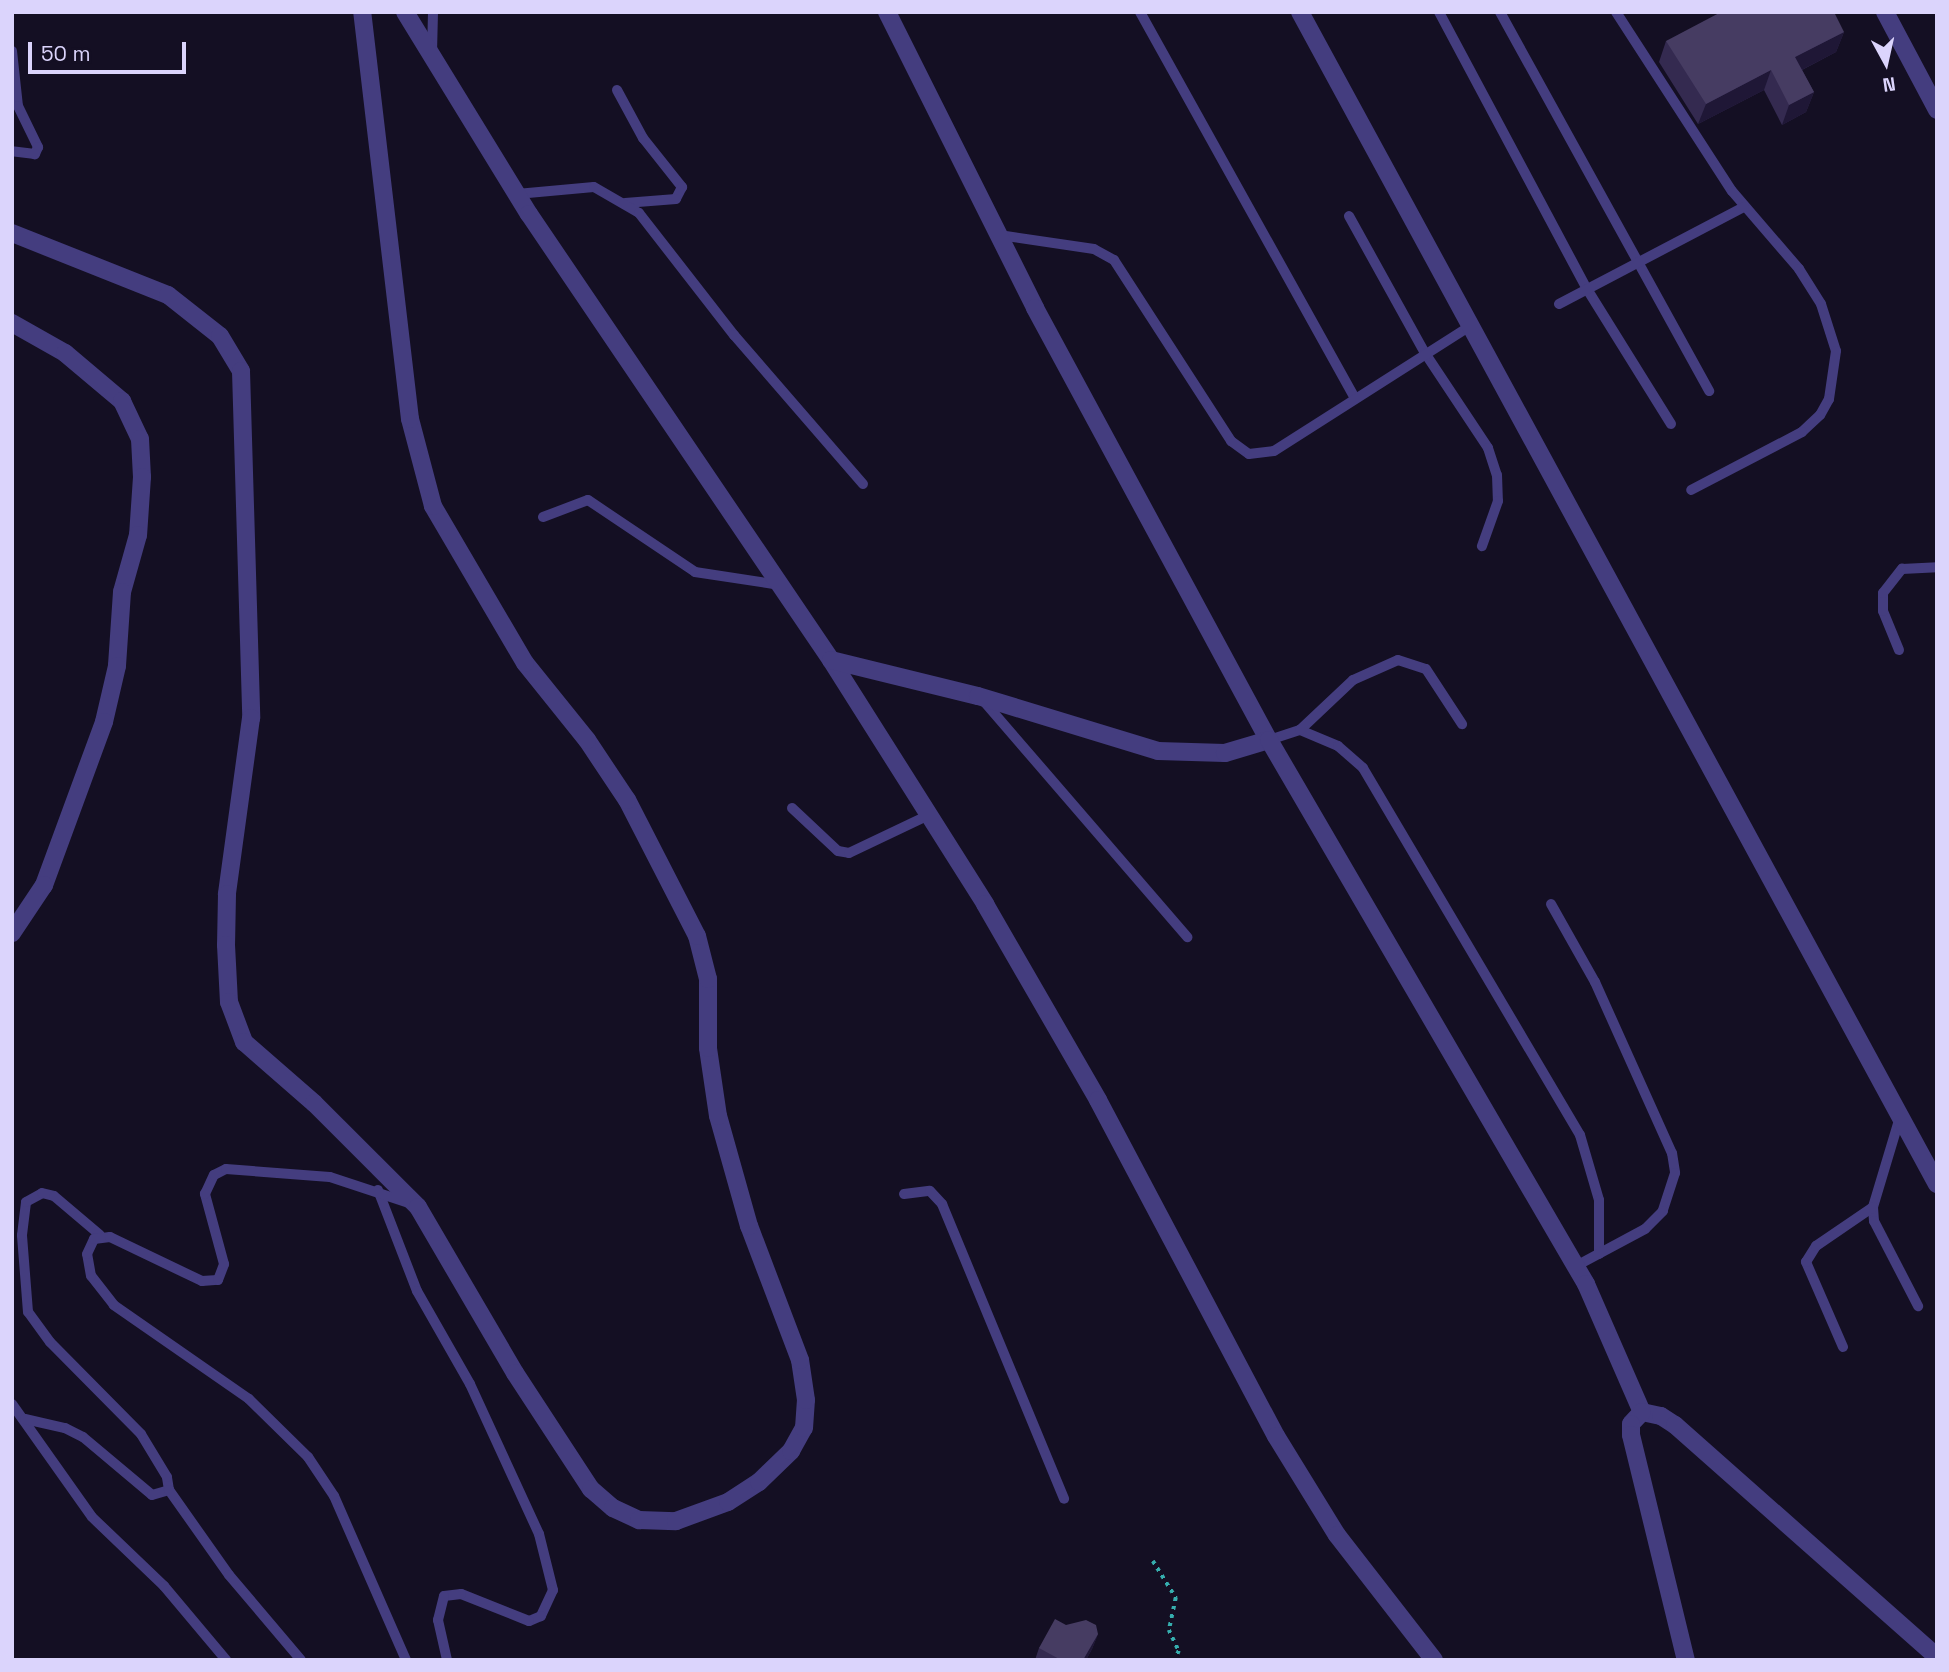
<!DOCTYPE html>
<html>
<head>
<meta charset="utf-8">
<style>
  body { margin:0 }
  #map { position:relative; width:1949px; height:1672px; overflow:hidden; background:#140f23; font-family:"Space Grotesk",sans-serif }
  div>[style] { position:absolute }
  .path>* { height:3.5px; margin-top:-1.75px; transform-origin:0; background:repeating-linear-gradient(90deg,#36aeae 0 3.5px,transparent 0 8.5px) }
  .lane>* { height:10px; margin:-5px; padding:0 5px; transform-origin:5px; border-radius:5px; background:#443d7f }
  .street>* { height:18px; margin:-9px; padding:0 9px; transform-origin:9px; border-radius:9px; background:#443d7f }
  .wall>* { inset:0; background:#342a50 }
  .shaded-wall>* { inset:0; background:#1f1736 }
  .building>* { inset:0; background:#463c62 }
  span { translate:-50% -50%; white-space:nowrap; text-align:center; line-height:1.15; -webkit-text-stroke:5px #140f23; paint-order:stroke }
  .frame { position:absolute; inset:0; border:14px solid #dbd4fc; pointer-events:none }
  .north { position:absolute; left:1851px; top:28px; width:70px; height:70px; -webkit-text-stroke:5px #140f23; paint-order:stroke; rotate:172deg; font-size:19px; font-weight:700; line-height:28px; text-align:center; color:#dbd4fc }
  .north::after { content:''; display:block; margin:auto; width:24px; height:32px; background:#dbd4fc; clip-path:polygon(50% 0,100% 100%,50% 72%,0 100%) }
  .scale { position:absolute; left:28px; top:42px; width:158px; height:32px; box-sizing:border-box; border:4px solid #dbd4fc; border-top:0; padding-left:9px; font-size:21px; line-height:24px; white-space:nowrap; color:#dbd4fc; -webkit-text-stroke:5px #140f23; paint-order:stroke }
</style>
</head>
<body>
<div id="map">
  <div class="path">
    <div style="left:1153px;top:1561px;width:44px;rotate:58.1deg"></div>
    <div style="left:1176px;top:1598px;width:33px;rotate:102deg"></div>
    <div style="left:1169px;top:1630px;width:23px;rotate:65deg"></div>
    <div style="left:1179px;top:1651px;width:10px;rotate:114deg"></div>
  </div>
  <div class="lane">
    <div style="left:1140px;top:12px;width:440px;rotate:60.9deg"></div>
    <div style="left:1439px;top:12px;width:314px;rotate:61.9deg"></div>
    <div style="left:1587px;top:289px;width:159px;rotate:58.1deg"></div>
    <div style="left:1500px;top:12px;width:433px;rotate:61.1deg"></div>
    <div style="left:1616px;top:12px;width:213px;rotate:57.1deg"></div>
    <div style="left:1732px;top:191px;width:103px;rotate:49.3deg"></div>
    <div style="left:1799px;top:269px;width:41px;rotate:57.8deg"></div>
    <div style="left:1821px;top:304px;width:49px;rotate:72.3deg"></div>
    <div style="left:1836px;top:351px;width:49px;rotate:98.3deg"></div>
    <div style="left:1829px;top:399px;width:18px;rotate:119deg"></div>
    <div style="left:1820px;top:415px;width:25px;rotate:137deg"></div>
    <div style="left:1802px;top:432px;width:125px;rotate:152.4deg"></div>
    <div style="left:12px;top:51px;width:55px;rotate:83.8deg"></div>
    <div style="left:18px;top:106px;width:46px;rotate:64deg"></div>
    <div style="left:38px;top:147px;width:8px;rotate:113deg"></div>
    <div style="left:35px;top:154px;width:23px;rotate:-173deg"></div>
    <div style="left:432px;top:53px;width:41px;rotate:-88.6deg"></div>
    <div style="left:617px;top:90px;width:55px;rotate:61.6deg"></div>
    <div style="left:643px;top:138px;width:63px;rotate:51.5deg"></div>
    <div style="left:682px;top:187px;width:13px;rotate:117deg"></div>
    <div style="left:676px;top:199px;width:51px;rotate:175.5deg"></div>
    <div style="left:517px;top:194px;width:77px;rotate:-5.2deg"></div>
    <div style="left:594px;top:187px;width:52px;rotate:30deg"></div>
    <div style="left:639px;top:213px;width:155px;rotate:52.1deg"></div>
    <div style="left:734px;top:335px;width:197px;rotate:49.1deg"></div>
    <div style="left:1349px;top:216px;width:157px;rotate:61deg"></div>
    <div style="left:1425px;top:353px;width:114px;rotate:56.4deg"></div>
    <div style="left:1488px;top:448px;width:28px;rotate:72deg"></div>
    <div style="left:1497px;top:475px;width:26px;rotate:88deg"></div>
    <div style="left:1498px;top:501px;width:48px;rotate:109.6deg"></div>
    <div style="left:999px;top:235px;width:96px;rotate:8.4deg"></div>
    <div style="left:1094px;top:249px;width:23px;rotate:29deg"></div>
    <div style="left:1114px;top:260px;width:216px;rotate:57.1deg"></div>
    <div style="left:1231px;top:441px;width:22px;rotate:36deg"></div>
    <div style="left:1249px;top:454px;width:25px;rotate:-7deg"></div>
    <div style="left:1274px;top:451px;width:231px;rotate:-32.5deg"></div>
    <div style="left:1559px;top:304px;width:209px;rotate:-27.7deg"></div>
    <div style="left:543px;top:517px;width:48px;rotate:-20.7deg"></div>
    <div style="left:588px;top:500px;width:129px;rotate:33.9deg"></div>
    <div style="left:695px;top:572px;width:86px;rotate:8.7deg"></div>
    <div style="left:1899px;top:650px;width:42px;rotate:-112.3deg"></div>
    <div style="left:1883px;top:611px;width:18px;rotate:-90deg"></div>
    <div style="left:1883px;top:593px;width:31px;rotate:-52deg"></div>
    <div style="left:1902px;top:569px;width:35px;rotate:-3deg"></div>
    <div style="left:981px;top:698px;width:316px;rotate:49.2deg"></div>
    <div style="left:1300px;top:730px;width:41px;rotate:22.8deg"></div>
    <div style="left:1338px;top:746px;width:33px;rotate:41deg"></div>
    <div style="left:1363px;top:768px;width:426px;rotate:59.4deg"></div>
    <div style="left:1580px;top:1135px;width:68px;rotate:73.7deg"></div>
    <div style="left:1599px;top:1200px;width:54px;rotate:90deg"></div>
    <div style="left:1269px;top:740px;width:33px;rotate:-18deg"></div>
    <div style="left:1300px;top:730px;width:73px;rotate:-43.3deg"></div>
    <div style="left:1353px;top:680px;width:49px;rotate:-24deg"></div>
    <div style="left:1398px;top:660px;width:29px;rotate:18deg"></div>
    <div style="left:1426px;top:669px;width:66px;rotate:56.8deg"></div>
    <div style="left:792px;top:808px;width:63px;rotate:43.1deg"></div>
    <div style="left:838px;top:851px;width:11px;rotate:10deg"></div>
    <div style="left:849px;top:853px;width:89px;rotate:-25.4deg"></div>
    <div style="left:1551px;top:904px;width:90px;rotate:60.6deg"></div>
    <div style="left:1595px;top:982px;width:188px;rotate:65.8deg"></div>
    <div style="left:1672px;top:1153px;width:20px;rotate:81deg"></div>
    <div style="left:1675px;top:1173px;width:40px;rotate:108deg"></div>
    <div style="left:1663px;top:1211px;width:25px;rotate:135deg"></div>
    <div style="left:1645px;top:1229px;width:78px;rotate:151.8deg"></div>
    <div style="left:1900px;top:1117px;width:94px;rotate:106.7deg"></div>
    <div style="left:1873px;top:1207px;width:14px;rotate:86deg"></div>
    <div style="left:1874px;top:1221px;width:96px;rotate:62.6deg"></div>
    <div style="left:378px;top:1190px;width:108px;rotate:68.9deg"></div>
    <div style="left:417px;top:1291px;width:107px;rotate:60.3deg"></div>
    <div style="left:470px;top:1384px;width:165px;rotate:65.3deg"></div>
    <div style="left:539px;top:1534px;width:58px;rotate:76deg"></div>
    <div style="left:553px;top:1590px;width:29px;rotate:115deg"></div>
    <div style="left:541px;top:1616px;width:13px;rotate:157deg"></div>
    <div style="left:529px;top:1621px;width:73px;rotate:-158.3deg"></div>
    <div style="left:461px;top:1594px;width:17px;rotate:173deg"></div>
    <div style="left:444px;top:1596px;width:25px;rotate:104deg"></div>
    <div style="left:438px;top:1620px;width:41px;rotate:77.3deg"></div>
    <div style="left:904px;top:1194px;width:26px;rotate:-7deg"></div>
    <div style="left:930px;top:1191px;width:18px;rotate:47deg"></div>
    <div style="left:942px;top:1204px;width:319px;rotate:67.5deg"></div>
    <div style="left:1843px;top:1347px;width:93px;rotate:-113.5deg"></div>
    <div style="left:1806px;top:1262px;width:19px;rotate:-58deg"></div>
    <div style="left:1816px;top:1246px;width:69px;rotate:-34.4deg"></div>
    <div style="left:12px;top:1404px;width:138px;rotate:54.7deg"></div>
    <div style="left:92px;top:1517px;width:100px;rotate:43.8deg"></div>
    <div style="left:164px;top:1586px;width:97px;rotate:50deg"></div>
    <div style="left:25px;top:1419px;width:41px;rotate:12.7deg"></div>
    <div style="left:65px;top:1428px;width:20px;rotate:27deg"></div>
    <div style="left:83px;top:1437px;width:90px;rotate:40deg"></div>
    <div style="left:152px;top:1495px;width:18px;rotate:-16deg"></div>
    <div style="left:169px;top:1490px;width:13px;rotate:-99deg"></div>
    <div style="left:167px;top:1477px;width:50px;rotate:-121.2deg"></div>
    <div style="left:141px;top:1434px;width:129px;rotate:-134.7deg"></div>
    <div style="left:50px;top:1342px;width:37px;rotate:-126deg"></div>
    <div style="left:28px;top:1312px;width:77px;rotate:-94.5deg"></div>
    <div style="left:22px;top:1235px;width:33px;rotate:-83deg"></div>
    <div style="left:26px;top:1202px;width:18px;rotate:-29deg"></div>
    <div style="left:42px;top:1193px;width:12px;rotate:14deg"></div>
    <div style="left:54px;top:1196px;width:60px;rotate:40.3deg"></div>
    <div style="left:169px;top:1490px;width:104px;rotate:54.8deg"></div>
    <div style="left:229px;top:1575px;width:111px;rotate:49.7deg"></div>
    <div style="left:406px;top:1660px;width:179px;rotate:-113.7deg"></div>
    <div style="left:334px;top:1496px;width:47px;rotate:-123.7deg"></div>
    <div style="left:308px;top:1457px;width:83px;rotate:-135.5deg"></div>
    <div style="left:249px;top:1399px;width:165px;rotate:-145.2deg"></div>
    <div style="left:114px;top:1305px;width:37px;rotate:-128deg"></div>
    <div style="left:91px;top:1276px;width:22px;rotate:-100deg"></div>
    <div style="left:87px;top:1254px;width:17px;rotate:-65deg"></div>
    <div style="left:94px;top:1239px;width:16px;rotate:-7deg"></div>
    <div style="left:110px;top:1237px;width:102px;rotate:25.6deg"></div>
    <div style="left:202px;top:1281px;width:16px;rotate:-4deg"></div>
    <div style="left:218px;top:1280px;width:17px;rotate:-69deg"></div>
    <div style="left:224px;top:1264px;width:73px;rotate:-105.2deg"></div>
    <div style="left:205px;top:1194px;width:21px;rotate:-65deg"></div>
    <div style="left:214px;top:1175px;width:13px;rotate:-27deg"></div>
    <div style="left:226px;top:1169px;width:104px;rotate:4.4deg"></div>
    <div style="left:330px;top:1177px;width:83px;rotate:18.2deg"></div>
  </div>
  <div class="street">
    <div style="left:405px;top:12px;width:237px;rotate:58.5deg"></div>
    <div style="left:529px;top:214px;width:539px;rotate:55.9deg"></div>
    <div style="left:831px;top:660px;width:289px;rotate:57.7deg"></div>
    <div style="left:985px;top:904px;width:226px;rotate:60deg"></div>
    <div style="left:1098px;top:1100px;width:380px;rotate:62.1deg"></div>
    <div style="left:1276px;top:1436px;width:116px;rotate:58.4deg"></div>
    <div style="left:1337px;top:1535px;width:158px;rotate:52.2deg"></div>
    <div style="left:887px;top:12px;width:331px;rotate:63.4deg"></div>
    <div style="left:1035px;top:308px;width:491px;rotate:61.6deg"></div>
    <div style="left:1300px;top:12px;width:1334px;rotate:61.48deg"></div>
    <div style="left:1885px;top:12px;width:111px;rotate:62deg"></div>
    <div style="left:12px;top:233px;width:168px;rotate:21.7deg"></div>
    <div style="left:168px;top:295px;width:66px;rotate:38.3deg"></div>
    <div style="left:220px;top:336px;width:41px;rotate:59deg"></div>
    <div style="left:241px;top:371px;width:347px;rotate:88.3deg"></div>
    <div style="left:251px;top:718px;width:178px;rotate:97.8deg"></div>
    <div style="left:227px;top:894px;width:51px;rotate:91.1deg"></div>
    <div style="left:226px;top:945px;width:57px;rotate:87deg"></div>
    <div style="left:229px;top:1002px;width:43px;rotate:69.4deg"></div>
    <div style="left:244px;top:1042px;width:93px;rotate:41.1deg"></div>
    <div style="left:314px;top:1103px;width:147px;rotate:45deg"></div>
    <div style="left:418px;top:1207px;width:192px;rotate:59.7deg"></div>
    <div style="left:515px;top:1373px;width:139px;rotate:56.8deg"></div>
    <div style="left:591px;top:1489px;width:29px;rotate:41deg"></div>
    <div style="left:613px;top:1508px;width:29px;rotate:25deg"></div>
    <div style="left:639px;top:1520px;width:37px;rotate:2deg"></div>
    <div style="left:676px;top:1521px;width:55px;rotate:-20.1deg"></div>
    <div style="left:728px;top:1502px;width:37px;rotate:-33deg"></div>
    <div style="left:759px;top:1482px;width:45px;rotate:-44.1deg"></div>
    <div style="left:791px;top:1451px;width:26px;rotate:-61deg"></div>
    <div style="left:804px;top:1428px;width:28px;rotate:-86deg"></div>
    <div style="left:806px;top:1400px;width:40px;rotate:-98.5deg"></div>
    <div style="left:800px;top:1360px;width:143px;rotate:-110.8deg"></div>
    <div style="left:749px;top:1226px;width:114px;rotate:-105.7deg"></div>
    <div style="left:718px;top:1116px;width:69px;rotate:-98.4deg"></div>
    <div style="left:708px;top:1048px;width:69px;rotate:-90deg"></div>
    <div style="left:708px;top:979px;width:44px;rotate:-104.3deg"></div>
    <div style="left:697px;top:936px;width:153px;rotate:-117.2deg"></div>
    <div style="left:627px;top:800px;width:72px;rotate:-123.7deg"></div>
    <div style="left:587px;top:740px;width:99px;rotate:-128.8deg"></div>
    <div style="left:525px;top:663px;width:182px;rotate:-120.4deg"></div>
    <div style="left:433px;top:506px;width:90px;rotate:-104.8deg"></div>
    <div style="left:410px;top:419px;width:410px;rotate:-96.7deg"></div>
    <div style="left:12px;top:323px;width:61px;rotate:29.5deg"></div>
    <div style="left:65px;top:353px;width:75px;rotate:40.1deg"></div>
    <div style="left:122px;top:401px;width:42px;rotate:64.7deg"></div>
    <div style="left:140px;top:439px;width:38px;rotate:87deg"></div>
    <div style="left:142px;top:477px;width:58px;rotate:93.9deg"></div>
    <div style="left:138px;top:535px;width:59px;rotate:105.7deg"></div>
    <div style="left:122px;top:592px;width:74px;rotate:93.9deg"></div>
    <div style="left:117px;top:666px;width:57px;rotate:103.1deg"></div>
    <div style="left:104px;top:722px;width:174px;rotate:110.2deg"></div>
    <div style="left:44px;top:885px;width:58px;rotate:123.7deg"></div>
    <div style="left:831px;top:660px;width:151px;rotate:13.8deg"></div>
    <div style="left:978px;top:696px;width:188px;rotate:17deg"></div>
    <div style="left:1158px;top:751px;width:67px;rotate:1.7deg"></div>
    <div style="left:1225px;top:753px;width:46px;rotate:-16.5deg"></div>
    <div style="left:1269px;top:740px;width:630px;rotate:59.77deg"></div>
    <div style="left:1586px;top:1284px;width:140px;rotate:66.4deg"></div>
    <div style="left:1642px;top:1412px;width:19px;rotate:12deg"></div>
    <div style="left:1661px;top:1416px;width:17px;rotate:33deg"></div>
    <div style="left:1675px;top:1425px;width:350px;rotate:41.5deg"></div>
    <div style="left:1642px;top:1412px;width:16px;rotate:133deg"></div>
    <div style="left:1631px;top:1424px;width:11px;rotate:90deg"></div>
    <div style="left:1631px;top:1435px;width:232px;rotate:76.3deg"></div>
  </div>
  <div class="wall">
    <div style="clip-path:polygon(1844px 32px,1836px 52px,1802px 70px,1814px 92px,1806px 112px,1782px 125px,1764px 90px,1698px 124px,1659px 62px,1666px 41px)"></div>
    <div style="clip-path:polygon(1066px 1625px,1098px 1634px,1092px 1649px,1086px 1660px,1035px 1660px,1039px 1648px)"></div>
  </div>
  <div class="shaded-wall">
    <div style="clip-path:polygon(1844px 32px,1836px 52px,1788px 77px,1795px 57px)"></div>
    <div style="clip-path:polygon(1771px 70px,1764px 90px,1698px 124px,1706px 104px)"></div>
    <div style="clip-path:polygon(1814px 92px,1806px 112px,1782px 125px,1789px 105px)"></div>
    <div style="clip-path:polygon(1098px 1634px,1092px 1649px,1086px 1660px,1083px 1660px)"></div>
  </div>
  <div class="building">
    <div style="clip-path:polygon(1721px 12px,1834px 12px,1844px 32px,1795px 57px,1814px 92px,1789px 105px,1771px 70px,1706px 104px,1666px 41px)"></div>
    <div style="clip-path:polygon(1055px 1619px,1066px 1625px,1086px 1620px,1096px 1625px,1098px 1634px,1083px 1660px,1061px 1660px,1039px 1648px)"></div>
  </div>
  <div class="frame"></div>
  <div class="north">N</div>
  <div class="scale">50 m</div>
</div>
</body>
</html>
